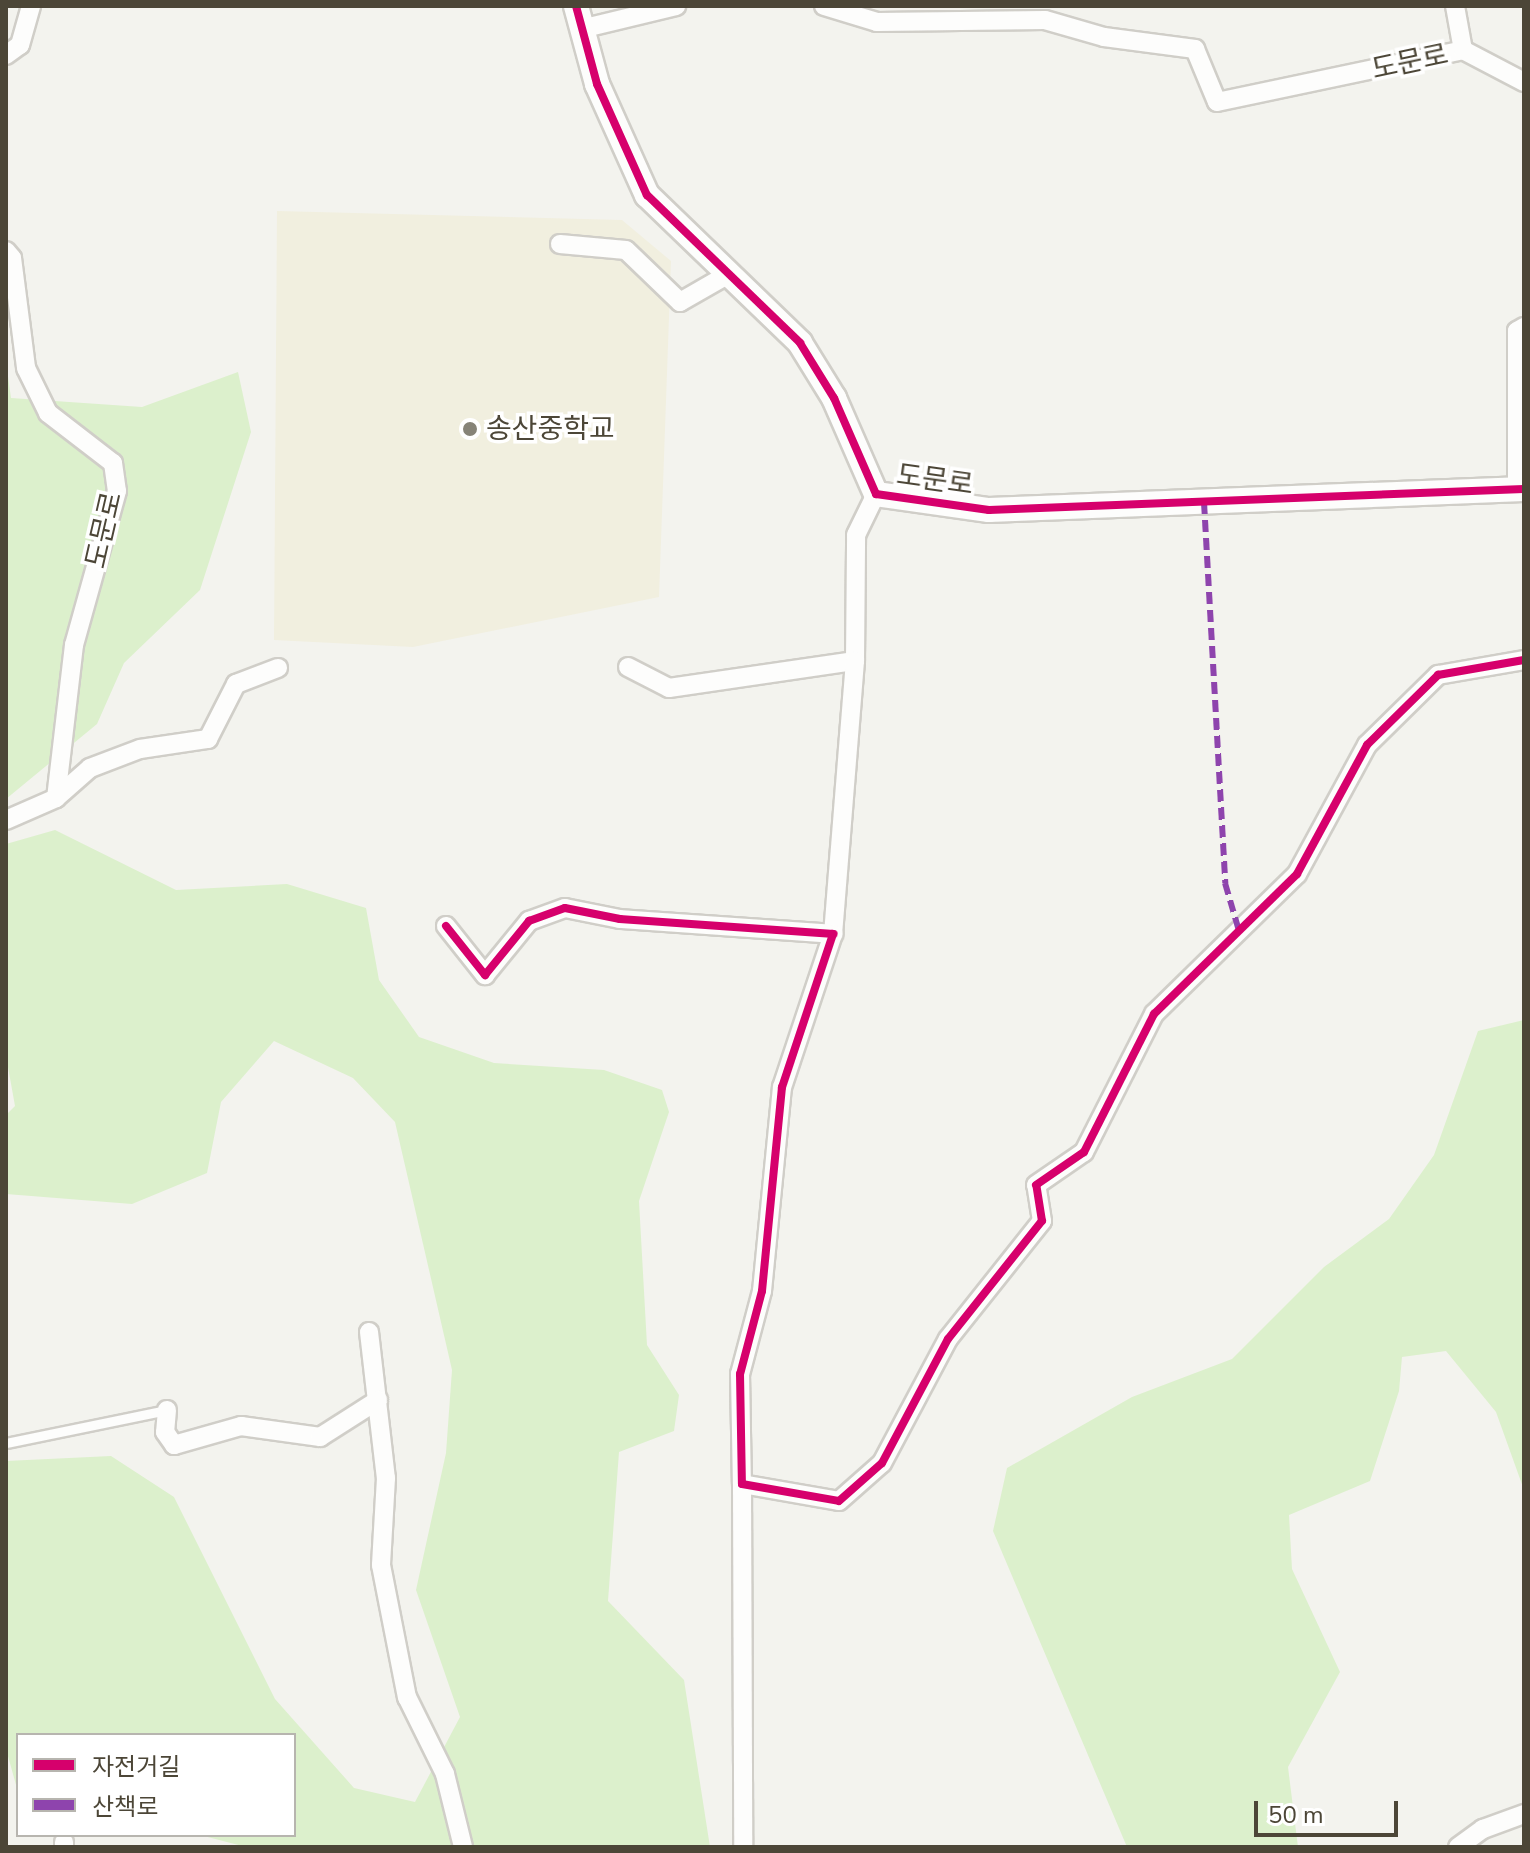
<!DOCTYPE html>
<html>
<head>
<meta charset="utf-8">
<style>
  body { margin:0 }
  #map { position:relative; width:1530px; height:1853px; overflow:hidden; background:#f3f3ee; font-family:"Nunito Sans","Noto Sans KR",sans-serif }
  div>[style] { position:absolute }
  .education>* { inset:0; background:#f1efdf }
  .green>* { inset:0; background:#dcf0cc }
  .roads { filter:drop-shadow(2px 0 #d0cec8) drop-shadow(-2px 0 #d0cec8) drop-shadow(0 2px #d0cec8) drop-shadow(0 -2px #d0cec8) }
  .service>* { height:9px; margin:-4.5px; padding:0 4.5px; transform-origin:4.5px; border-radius:4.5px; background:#fdfdfc }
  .minor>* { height:18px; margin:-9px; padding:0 9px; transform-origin:9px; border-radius:9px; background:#fdfdfc }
  .tertiary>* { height:24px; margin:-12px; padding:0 12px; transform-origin:12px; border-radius:12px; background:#fdfdfc }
  .quiet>* { height:6px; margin-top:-3px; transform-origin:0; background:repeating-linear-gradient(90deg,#8e44ad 0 12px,transparent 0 18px) }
  .cycleway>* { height:8px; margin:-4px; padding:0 4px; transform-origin:4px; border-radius:4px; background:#d6006c }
  .dots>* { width:22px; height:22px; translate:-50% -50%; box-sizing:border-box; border:4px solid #fff; border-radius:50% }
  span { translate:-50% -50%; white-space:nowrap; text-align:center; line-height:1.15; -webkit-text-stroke:7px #fff; paint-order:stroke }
  .street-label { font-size:28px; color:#4c4637 }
  .poi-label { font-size:28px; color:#4c4637 }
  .left { translate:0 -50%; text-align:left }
  .frame { position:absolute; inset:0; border:8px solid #4c4637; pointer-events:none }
  .legend { position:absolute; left:16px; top:1733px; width:280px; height:104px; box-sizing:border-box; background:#fff; border:2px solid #b7b5af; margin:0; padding:10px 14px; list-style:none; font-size:24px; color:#4c4637 }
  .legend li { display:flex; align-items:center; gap:16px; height:40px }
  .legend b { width:40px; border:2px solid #b7b5af }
  .scale { position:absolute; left:1254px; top:1801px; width:144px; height:36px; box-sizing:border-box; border:4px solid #4c4637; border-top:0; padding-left:10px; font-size:24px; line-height:28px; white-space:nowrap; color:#4c4637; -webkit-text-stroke:6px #fff; paint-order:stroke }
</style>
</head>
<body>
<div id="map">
  <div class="education">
    <div style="clip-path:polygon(277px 211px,622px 220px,671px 261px,659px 597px,413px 647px,274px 640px)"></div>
  </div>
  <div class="green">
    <div style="clip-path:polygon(6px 362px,11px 398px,142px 407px,238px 372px,251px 432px,200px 590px,124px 663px,97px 724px,6px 799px)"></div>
    <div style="clip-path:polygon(55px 830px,176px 890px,287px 884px,366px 908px,379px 980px,419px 1037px,494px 1063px,604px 1070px,662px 1090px,669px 1112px,639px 1201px,647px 1345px,679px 1395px,674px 1431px,619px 1452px,608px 1601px,684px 1680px,710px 1847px,246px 1847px,200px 1835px,294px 1835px,294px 1735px,18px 1735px,18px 1792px,6px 1749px,6px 1461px,111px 1456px,174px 1497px,275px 1699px,354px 1788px,415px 1802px,460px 1717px,416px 1590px,446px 1453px,452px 1370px,395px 1122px,353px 1078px,274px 1041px,221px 1102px,207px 1173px,132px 1204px,6px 1194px,6px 1115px,15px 1106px,6px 1056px,6px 844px)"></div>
    <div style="clip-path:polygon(1524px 1020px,1524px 1490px,1496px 1412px,1446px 1351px,1402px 1357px,1399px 1391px,1370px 1481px,1289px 1515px,1292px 1569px,1340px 1672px,1288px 1767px,1298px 1847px,1127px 1847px,993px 1531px,1007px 1468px,1132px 1397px,1232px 1359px,1324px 1267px,1389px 1219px,1434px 1155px,1478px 1031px)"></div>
  </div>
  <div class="roads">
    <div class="service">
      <div style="left:6px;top:1443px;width:164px;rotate:-11.6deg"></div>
    </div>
    <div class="minor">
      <div style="left:824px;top:6px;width:55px;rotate:16.8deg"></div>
      <div style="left:877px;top:22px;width:168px;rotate:-0.7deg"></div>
      <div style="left:1045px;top:20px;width:61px;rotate:16.1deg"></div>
      <div style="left:1104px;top:37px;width:92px;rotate:7.5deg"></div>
      <div style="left:1195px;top:49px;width:57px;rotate:67.5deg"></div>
      <div style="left:1217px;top:102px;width:251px;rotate:-11.9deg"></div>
      <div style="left:1455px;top:6px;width:45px;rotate:79.7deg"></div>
      <div style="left:1463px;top:50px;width:69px;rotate:27.7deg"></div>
      <div style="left:585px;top:28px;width:94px;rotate:-13.6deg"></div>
      <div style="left:6px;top:55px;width:17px;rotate:-36deg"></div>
      <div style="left:20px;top:45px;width:41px;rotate:-74.2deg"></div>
      <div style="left:560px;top:244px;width:66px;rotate:5.2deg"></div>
      <div style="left:626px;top:250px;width:75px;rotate:43.9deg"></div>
      <div style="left:680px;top:302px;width:54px;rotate:-29.9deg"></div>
      <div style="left:6px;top:251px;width:9px;rotate:49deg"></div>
      <div style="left:12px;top:258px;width:111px;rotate:82.7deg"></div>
      <div style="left:26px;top:368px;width:50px;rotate:63.9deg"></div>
      <div style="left:48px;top:413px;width:82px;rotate:37.6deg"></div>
      <div style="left:113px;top:463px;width:28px;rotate:82deg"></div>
      <div style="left:117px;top:491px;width:160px;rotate:105.6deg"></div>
      <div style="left:74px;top:645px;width:154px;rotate:96.7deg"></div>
      <div style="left:1517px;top:489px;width:158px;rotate:-90deg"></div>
      <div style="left:1517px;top:331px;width:8px;rotate:-30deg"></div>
      <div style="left:855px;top:661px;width:126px;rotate:-89.5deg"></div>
      <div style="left:856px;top:535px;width:46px;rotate:-64deg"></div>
      <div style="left:628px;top:667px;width:46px;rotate:27.1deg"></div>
      <div style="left:669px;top:688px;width:188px;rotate:-8.3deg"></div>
      <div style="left:855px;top:661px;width:274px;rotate:94.6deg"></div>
      <div style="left:6px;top:820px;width:55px;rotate:-23.7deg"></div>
      <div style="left:56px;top:798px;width:45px;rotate:-41.4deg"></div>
      <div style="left:90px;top:768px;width:53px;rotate:-20.8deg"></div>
      <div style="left:140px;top:749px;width:69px;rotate:-8.4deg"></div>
      <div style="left:208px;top:739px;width:62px;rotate:-63deg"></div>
      <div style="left:236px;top:684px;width:45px;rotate:-20.9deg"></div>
      <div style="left:446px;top:926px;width:63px;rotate:51.5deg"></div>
      <div style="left:485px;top:975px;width:70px;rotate:-50.8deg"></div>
      <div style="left:529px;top:921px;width:38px;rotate:-20deg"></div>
      <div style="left:565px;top:908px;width:56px;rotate:11.3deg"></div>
      <div style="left:620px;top:919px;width:214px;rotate:4deg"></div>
      <div style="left:833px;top:934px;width:161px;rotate:108.4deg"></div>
      <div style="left:782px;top:1087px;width:205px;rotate:95.6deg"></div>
      <div style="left:762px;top:1291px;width:86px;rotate:104.8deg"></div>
      <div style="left:740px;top:1374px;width:110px;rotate:89deg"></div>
      <div style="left:742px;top:1484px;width:98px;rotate:9.9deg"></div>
      <div style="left:839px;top:1501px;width:57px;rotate:-41.5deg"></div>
      <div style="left:882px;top:1463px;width:140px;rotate:-62deg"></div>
      <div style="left:948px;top:1339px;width:151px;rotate:-51.5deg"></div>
      <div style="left:1042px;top:1221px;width:36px;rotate:-99deg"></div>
      <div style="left:1036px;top:1185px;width:58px;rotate:-34.5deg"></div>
      <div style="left:1084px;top:1152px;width:155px;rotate:-63.1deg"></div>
      <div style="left:1154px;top:1014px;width:200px;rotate:-44.4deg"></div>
      <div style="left:1297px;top:874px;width:147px;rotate:-61.5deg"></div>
      <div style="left:1367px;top:745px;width:100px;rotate:-44.6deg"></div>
      <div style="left:1438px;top:675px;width:87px;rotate:-9.9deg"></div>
      <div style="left:369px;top:1332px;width:147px;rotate:83.4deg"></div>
      <div style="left:386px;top:1478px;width:87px;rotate:93.3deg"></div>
      <div style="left:381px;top:1565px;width:135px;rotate:78.9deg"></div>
      <div style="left:407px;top:1697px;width:86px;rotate:63.7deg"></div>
      <div style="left:445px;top:1774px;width:75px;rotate:76.1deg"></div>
      <div style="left:167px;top:1410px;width:22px;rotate:95deg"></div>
      <div style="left:165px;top:1432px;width:16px;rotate:55deg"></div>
      <div style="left:174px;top:1445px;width:70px;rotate:-15.8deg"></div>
      <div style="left:241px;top:1426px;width:80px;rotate:7.9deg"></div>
      <div style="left:320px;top:1437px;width:69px;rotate:-32.5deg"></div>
      <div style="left:742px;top:1484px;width:363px;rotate:89.8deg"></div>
      <div style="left:64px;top:1847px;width:5px;rotate:-90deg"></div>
      <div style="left:1458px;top:1847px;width:31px;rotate:-36deg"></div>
      <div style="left:1483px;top:1829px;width:44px;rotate:-20.1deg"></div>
    </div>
    <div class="tertiary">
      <div style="left:576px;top:6px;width:81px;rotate:74.9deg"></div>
      <div style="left:597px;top:84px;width:122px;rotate:65.8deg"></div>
      <div style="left:647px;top:195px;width:213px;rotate:44deg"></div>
      <div style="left:800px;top:343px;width:65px;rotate:58.3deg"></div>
      <div style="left:834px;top:398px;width:105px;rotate:66.4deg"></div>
      <div style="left:876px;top:494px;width:114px;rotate:8.1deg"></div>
      <div style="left:989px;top:510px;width:535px;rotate:-2.25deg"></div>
    </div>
  </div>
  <div class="quiet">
    <div style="left:1204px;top:502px;width:382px;rotate:86.8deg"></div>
    <div style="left:1225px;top:883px;width:50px;rotate:73.7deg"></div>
  </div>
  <div class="cycleway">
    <div style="left:576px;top:6px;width:81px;rotate:74.9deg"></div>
    <div style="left:597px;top:84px;width:122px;rotate:65.8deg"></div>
    <div style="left:647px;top:195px;width:213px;rotate:44deg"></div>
    <div style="left:800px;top:343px;width:65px;rotate:58.3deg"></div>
    <div style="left:834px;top:398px;width:105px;rotate:66.4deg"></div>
    <div style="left:876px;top:494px;width:114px;rotate:8.1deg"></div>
    <div style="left:989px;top:510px;width:535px;rotate:-2.25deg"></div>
    <div style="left:446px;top:926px;width:63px;rotate:51.5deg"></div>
    <div style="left:485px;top:975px;width:70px;rotate:-50.8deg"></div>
    <div style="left:529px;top:921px;width:38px;rotate:-20deg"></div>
    <div style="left:565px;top:908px;width:56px;rotate:11.3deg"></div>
    <div style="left:620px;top:919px;width:214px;rotate:4deg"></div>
    <div style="left:833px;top:934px;width:161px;rotate:108.4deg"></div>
    <div style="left:782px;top:1087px;width:205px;rotate:95.6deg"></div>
    <div style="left:762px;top:1291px;width:86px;rotate:104.8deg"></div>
    <div style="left:740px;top:1374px;width:110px;rotate:89deg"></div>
    <div style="left:742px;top:1484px;width:98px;rotate:9.9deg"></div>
    <div style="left:839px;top:1501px;width:57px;rotate:-41.5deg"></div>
    <div style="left:882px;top:1463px;width:140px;rotate:-62deg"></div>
    <div style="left:948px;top:1339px;width:151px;rotate:-51.5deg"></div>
    <div style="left:1042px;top:1221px;width:36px;rotate:-99deg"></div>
    <div style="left:1036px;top:1185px;width:58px;rotate:-34.5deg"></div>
    <div style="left:1084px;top:1152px;width:155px;rotate:-63.1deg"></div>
    <div style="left:1154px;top:1014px;width:200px;rotate:-44.4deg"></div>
    <div style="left:1297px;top:874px;width:147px;rotate:-61.5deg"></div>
    <div style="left:1367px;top:745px;width:100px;rotate:-44.6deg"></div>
    <div style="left:1438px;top:675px;width:87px;rotate:-9.9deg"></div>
  </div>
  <div class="dots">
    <div style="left:470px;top:429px;background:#868377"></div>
  </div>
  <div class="street-label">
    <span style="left:1410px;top:62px;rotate:-12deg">도문로</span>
    <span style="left:935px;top:480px;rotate:8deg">도문로</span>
    <span style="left:104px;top:530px;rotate:-77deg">도문로</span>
  </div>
  <div class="poi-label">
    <span class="left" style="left:486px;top:429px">송산중학교</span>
  </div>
  <div class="frame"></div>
  <ul class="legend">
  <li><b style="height:10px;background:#d6006c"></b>자전거길</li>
  <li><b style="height:10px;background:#8e44ad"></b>산책로</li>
  </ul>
  <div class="scale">50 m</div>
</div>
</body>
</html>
